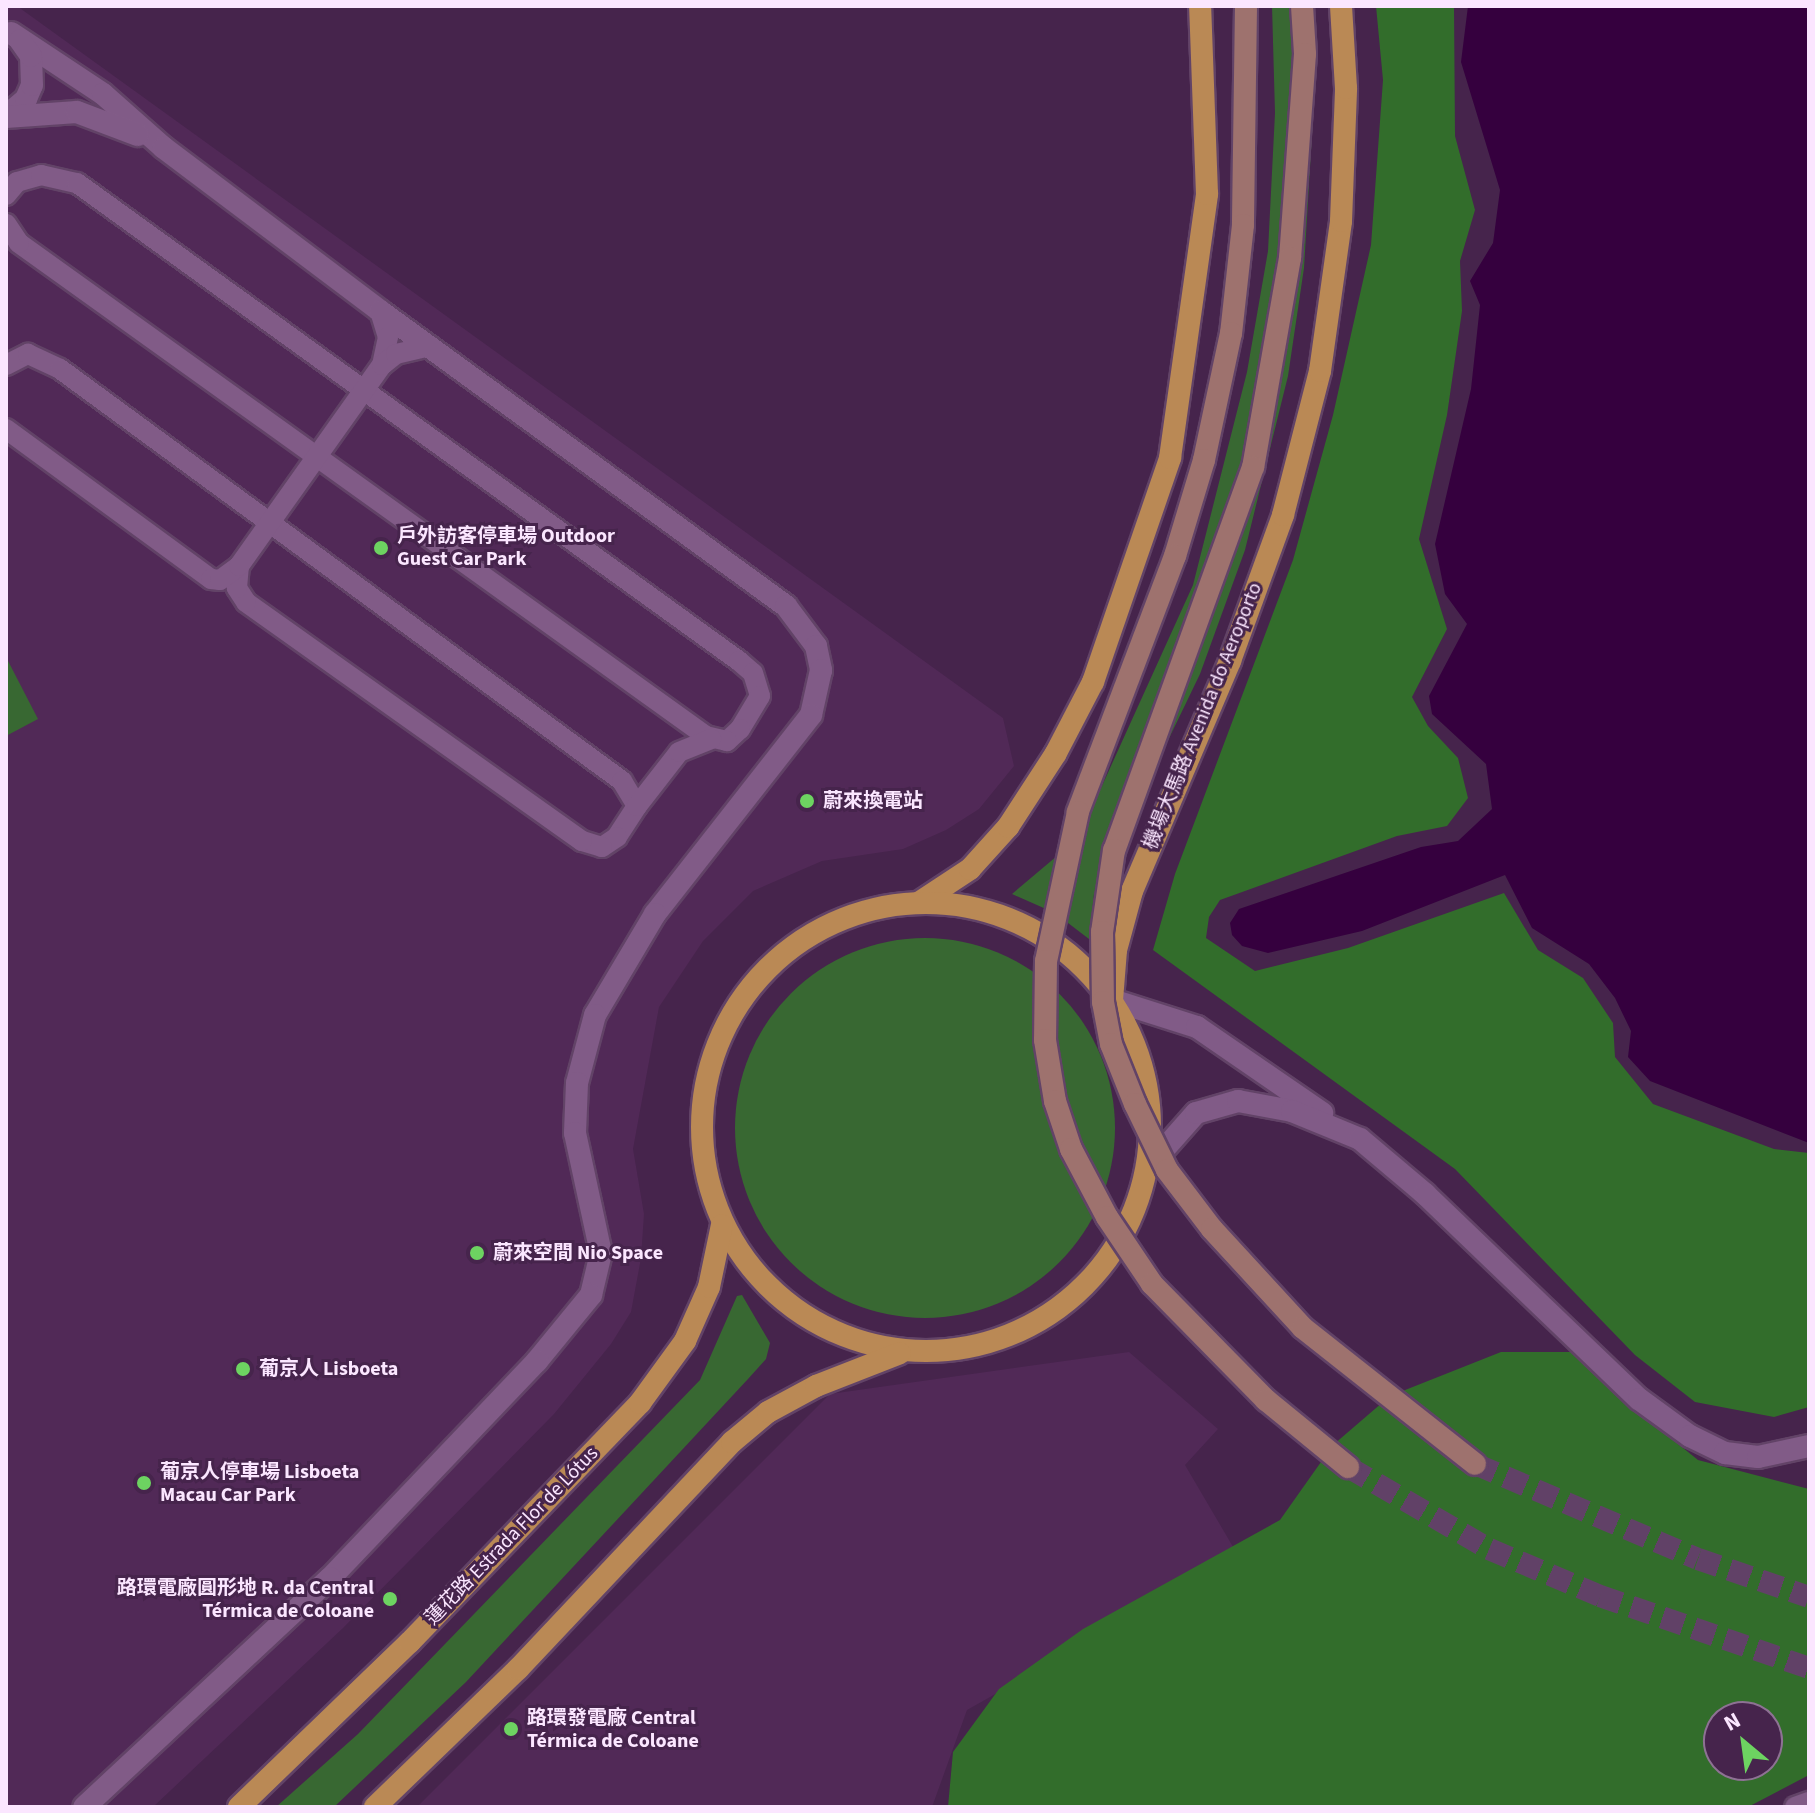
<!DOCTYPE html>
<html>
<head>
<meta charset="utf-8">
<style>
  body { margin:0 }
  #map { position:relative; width:1815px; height:1813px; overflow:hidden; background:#46244c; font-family:"Source Sans 3","Noto Sans SC",sans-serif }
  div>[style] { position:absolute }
  .built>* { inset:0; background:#512957 }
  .green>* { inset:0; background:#386832 }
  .round { border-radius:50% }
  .forest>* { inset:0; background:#326d2b }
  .water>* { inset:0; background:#35003e }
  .secondary-tunnel>* { height:22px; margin-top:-11px; transform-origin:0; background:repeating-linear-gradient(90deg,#614167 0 22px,transparent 0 33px) }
  .roads { filter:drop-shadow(2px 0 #624367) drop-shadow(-2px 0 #624367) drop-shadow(0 2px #624367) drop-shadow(0 -2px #624367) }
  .service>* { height:20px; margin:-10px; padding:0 10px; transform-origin:10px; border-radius:10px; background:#815b87 }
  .minor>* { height:22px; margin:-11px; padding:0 11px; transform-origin:11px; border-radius:11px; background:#815b87 }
  .primary>* { height:22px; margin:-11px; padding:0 11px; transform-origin:11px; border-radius:11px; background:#ba8955 }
  .primary>.ring { margin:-11px; padding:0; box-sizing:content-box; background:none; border:22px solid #ba8955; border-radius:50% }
  .bridges { filter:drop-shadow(2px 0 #624367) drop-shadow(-2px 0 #624367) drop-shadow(0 2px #624367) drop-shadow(0 -2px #624367) }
  .secondary-bridge>* { height:22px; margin:-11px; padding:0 11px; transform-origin:11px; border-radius:11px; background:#9e726e }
  .dots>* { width:22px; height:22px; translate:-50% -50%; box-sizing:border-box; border:4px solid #46244c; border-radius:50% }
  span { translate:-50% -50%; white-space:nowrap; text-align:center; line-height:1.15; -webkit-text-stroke:6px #46244c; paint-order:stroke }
  .poi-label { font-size:20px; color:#fbe6ff; font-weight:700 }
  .left { translate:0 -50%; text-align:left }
  .right { translate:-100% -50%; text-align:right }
  .street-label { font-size:20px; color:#fbe6ff }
  .frame { position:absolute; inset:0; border:8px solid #fbe6ff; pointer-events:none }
  .north { position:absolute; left:1703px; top:1701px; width:80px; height:80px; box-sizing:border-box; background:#46244c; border:2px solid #8e7294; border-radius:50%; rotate:331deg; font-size:22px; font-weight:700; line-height:32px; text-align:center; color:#fbe6ff }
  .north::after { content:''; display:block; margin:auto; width:28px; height:36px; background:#6dd361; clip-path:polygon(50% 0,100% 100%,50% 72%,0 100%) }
</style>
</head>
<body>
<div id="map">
  <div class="built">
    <div style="clip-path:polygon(6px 6px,17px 6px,1003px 718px,1014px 766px,979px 809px,946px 830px,903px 849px,822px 861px,753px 891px,703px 941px,659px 1007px,633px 1149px,644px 1214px,641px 1258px,631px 1312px,611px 1344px,554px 1414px,343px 1628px,153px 1807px,6px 1807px)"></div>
    <div style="clip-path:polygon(1129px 1352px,1218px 1429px,1185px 1465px,1239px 1557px,967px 1710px,932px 1807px,417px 1807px,830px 1394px)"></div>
  </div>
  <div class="green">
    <div style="clip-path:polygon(1272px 6px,1313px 6px,1317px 51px,1304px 268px,1288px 376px,1245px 550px,1200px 674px,1094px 894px,1089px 939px,1055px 913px,1012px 894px,1057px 856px,1091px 810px,1193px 585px,1247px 372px,1268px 251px,1275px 113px)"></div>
    <div style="clip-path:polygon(6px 657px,38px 719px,6px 736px)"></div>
    <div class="round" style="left:735px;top:938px;width:380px;height:380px"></div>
    <div style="clip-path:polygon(742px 1295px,770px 1343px,766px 1359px,748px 1379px,466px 1682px,334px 1807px,276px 1807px,358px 1734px,700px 1380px,737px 1296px)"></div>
  </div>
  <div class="forest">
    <div style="clip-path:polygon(1376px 6px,1454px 6px,1455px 136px,1475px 210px,1460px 261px,1462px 311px,1447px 415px,1419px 539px,1447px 629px,1412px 697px,1428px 726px,1458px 758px,1468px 798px,1447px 826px,1397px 836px,1220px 900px,1209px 917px,1206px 938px,1255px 971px,1348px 948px,1504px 893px,1538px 950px,1583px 978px,1613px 1023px,1615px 1057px,1653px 1104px,1774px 1149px,1809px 1153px,1809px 1407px,1774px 1417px,1695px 1402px,1635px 1355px,1455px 1169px,1153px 950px,1175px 874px,1293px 560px,1333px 415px,1371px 245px,1383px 80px)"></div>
    <div style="clip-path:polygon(evenodd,1501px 1352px,1579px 1352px,1616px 1394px,1698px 1460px,1809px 1489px,1809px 1775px,1748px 1807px,948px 1807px,953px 1752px,999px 1689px,1083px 1629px,1280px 1520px,1333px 1445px,1390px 1396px,1501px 1352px,1719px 1717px,1767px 1717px,1767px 1765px,1719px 1765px,1719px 1717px)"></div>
  </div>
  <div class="water">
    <div style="clip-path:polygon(1468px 6px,1809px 6px,1809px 1143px,1650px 1081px,1628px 1057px,1631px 1031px,1615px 998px,1589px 964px,1532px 928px,1505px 875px,1362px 931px,1268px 953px,1242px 946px,1232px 935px,1230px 923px,1239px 909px,1421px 847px,1458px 841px,1492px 809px,1486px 764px,1432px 714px,1429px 696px,1467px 624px,1445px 594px,1435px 544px,1471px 389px,1480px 305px,1470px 281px,1493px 243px,1500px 190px,1461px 62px)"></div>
  </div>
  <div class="secondary-tunnel">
    <div style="left:1475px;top:1464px;width:242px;rotate:23.1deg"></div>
    <div style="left:1698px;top:1559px;width:117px;rotate:18.9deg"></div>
    <div style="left:1348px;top:1467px;width:163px;rotate:30.2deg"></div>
    <div style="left:1489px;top:1549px;width:121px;rotate:22.9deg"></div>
    <div style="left:1600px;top:1596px;width:221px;rotate:19deg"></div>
  </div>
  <div class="roads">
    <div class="service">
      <div style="left:6px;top:195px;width:17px;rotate:-50deg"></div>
      <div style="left:17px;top:182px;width:25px;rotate:-16deg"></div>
      <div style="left:41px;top:175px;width:37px;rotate:13deg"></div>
      <div style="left:77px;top:183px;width:817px;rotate:35.83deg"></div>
      <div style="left:739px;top:661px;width:18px;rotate:41deg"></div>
      <div style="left:753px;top:673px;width:24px;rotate:73deg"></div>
      <div style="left:760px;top:696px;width:39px;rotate:121deg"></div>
      <div style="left:740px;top:729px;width:18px;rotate:137deg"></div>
      <div style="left:727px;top:741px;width:22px;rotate:-167deg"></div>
      <div style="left:706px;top:736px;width:846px;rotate:-144.34deg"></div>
      <div style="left:19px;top:243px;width:23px;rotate:-124deg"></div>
      <div style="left:380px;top:311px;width:27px;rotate:73deg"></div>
      <div style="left:388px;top:337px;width:29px;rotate:102deg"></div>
      <div style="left:6px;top:365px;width:25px;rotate:-27deg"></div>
      <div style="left:28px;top:354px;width:35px;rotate:25deg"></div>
      <div style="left:60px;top:369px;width:697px;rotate:36.24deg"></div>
      <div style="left:622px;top:781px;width:29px;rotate:59deg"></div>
      <div style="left:637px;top:806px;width:37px;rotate:123deg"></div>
      <div style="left:617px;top:837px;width:18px;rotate:146deg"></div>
      <div style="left:602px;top:847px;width:21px;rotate:-163deg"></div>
      <div style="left:582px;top:841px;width:412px;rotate:-144.6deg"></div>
      <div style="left:246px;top:602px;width:17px;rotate:-123deg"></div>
      <div style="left:237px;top:588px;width:22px;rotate:-85deg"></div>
      <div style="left:6px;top:429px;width:254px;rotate:36.2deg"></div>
      <div style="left:211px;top:579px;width:9px;rotate:6deg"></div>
      <div style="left:220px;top:580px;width:24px;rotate:-36deg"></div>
      <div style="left:239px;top:566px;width:247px;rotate:-54.6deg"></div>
      <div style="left:382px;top:365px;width:18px;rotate:-38deg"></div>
      <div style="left:396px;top:354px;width:35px;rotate:-13deg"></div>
      <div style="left:637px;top:806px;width:68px;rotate:-52.1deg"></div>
      <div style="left:679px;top:752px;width:35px;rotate:-22deg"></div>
      <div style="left:1795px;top:1807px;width:15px;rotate:-20deg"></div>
    </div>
    <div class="minor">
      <div style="left:11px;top:33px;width:110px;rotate:33.5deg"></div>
      <div style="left:103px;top:94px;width:81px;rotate:41.5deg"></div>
      <div style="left:164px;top:148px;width:271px;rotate:37deg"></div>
      <div style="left:380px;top:311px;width:502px;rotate:36deg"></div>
      <div style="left:786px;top:606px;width:50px;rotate:53.1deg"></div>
      <div style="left:816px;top:646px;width:25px;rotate:78deg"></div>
      <div style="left:821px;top:670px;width:46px;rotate:102.5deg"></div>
      <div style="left:811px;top:715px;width:253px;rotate:128.1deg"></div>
      <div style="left:655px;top:914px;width:117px;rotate:120.7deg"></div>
      <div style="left:595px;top:1015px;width:70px;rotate:104.8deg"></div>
      <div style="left:577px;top:1083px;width:50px;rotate:92.3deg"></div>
      <div style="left:575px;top:1133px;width:123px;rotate:77.8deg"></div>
      <div style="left:601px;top:1253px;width:43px;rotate:103.4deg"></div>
      <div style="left:591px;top:1295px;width:85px;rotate:129.3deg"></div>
      <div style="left:537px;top:1361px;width:300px;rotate:133.6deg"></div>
      <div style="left:330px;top:1578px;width:336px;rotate:137deg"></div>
      <div style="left:6px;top:116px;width:26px;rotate:-40deg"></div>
      <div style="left:26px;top:99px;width:15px;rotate:-67deg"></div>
      <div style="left:32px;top:85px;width:29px;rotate:-92deg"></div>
      <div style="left:31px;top:56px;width:19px;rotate:-125deg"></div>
      <div style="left:6px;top:117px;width:71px;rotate:-4deg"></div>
      <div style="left:77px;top:112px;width:65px;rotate:20.7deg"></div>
      <div style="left:1112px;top:1000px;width:89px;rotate:17.6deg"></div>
      <div style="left:1197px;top:1027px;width:152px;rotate:34.5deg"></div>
      <div style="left:1150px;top:1165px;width:69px;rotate:-48.5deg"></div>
      <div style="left:1196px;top:1113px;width:44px;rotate:-15.9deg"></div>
      <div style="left:1238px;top:1101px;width:55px;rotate:10.5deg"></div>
      <div style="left:1292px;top:1111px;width:74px;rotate:22.4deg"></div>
      <div style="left:1360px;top:1139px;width:85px;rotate:40.2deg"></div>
      <div style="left:1425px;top:1194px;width:296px;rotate:43.8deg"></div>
      <div style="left:1639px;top:1399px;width:63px;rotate:36deg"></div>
      <div style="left:1690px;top:1436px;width:39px;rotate:26deg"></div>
      <div style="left:1725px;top:1453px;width:33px;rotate:7deg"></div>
      <div style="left:1758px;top:1457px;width:52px;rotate:-12.2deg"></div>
    </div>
    <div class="primary">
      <div style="left:920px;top:902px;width:60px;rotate:-33.4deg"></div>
      <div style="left:970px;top:869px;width:57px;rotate:-47.9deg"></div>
      <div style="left:1008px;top:827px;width:88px;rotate:-57deg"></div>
      <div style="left:1056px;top:753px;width:80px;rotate:-62.5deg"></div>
      <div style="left:1093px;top:682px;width:237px;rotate:-71deg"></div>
      <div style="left:1170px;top:458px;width:267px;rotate:-82deg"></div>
      <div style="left:1207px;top:194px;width:188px;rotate:-92.1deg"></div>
      <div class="ring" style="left:702px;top:903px;width:426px;height:426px"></div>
      <div style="left:1112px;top:1000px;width:50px;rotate:-85.4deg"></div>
      <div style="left:1116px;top:950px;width:61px;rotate:-74.8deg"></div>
      <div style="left:1132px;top:891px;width:250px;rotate:-66.9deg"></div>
      <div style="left:1230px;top:661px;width:155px;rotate:-70deg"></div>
      <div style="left:1283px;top:515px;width:149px;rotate:-75.6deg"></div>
      <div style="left:1320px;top:371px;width:151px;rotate:-82deg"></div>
      <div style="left:1341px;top:221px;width:133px;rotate:-87.8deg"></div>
      <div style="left:1346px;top:88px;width:82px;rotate:-93.5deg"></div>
      <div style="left:239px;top:1807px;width:238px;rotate:-44deg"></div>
      <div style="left:410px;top:1642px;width:332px;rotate:-46.1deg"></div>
      <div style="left:640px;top:1403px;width:77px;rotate:-54deg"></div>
      <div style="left:685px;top:1341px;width:59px;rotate:-66deg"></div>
      <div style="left:709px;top:1287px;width:63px;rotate:-78.2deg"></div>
      <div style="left:375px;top:1807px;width:199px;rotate:-44deg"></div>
      <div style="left:518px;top:1669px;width:312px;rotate:-46.7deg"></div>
      <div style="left:732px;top:1442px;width:47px;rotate:-39.8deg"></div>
      <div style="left:768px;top:1412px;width:55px;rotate:-28.4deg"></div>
      <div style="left:816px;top:1386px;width:90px;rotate:-21.4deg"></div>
    </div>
  </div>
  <div class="bridges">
    <div class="secondary-bridge">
      <div style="left:1246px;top:6px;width:219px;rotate:90.8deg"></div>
      <div style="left:1243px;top:225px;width:109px;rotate:96.3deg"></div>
      <div style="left:1231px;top:333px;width:130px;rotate:102deg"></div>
      <div style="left:1204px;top:460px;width:100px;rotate:106.8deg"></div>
      <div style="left:1175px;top:556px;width:274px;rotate:110.8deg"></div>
      <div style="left:1078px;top:812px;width:152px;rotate:102.1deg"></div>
      <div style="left:1046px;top:961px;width:79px;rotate:90.7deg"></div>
      <div style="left:1045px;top:1040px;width:62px;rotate:80.7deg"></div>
      <div style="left:1055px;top:1101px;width:51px;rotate:71.6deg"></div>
      <div style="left:1071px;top:1149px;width:77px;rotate:62.1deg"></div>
      <div style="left:1107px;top:1217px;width:81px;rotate:56.1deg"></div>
      <div style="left:1152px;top:1284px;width:163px;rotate:45.5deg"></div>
      <div style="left:1266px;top:1400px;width:106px;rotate:39.3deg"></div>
      <div style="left:1302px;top:6px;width:48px;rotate:86.4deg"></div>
      <div style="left:1305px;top:54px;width:205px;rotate:94.2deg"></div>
      <div style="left:1290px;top:258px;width:212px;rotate:100deg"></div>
      <div style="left:1253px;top:467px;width:407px;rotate:109.9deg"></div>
      <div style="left:1114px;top:850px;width:83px;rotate:98.3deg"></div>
      <div style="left:1102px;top:932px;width:70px;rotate:89.2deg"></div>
      <div style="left:1103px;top:1002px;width:43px;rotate:79.2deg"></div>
      <div style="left:1111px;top:1044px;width:65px;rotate:68.2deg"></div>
      <div style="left:1135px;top:1104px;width:73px;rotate:64.1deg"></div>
      <div style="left:1167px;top:1170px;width:74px;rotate:52.7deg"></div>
      <div style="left:1212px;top:1229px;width:134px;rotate:47.4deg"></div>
      <div style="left:1303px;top:1328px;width:219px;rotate:38.3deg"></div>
    </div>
  </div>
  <div class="dots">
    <div style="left:381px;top:548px;background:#6dd361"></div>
    <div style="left:807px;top:801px;background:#6dd361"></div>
    <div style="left:477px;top:1253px;background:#6dd361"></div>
    <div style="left:243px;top:1369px;background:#6dd361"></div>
    <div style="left:144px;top:1483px;background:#6dd361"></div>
    <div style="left:390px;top:1599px;background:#6dd361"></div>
    <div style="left:511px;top:1729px;background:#6dd361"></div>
  </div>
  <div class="poi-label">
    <span class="left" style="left:397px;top:548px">戶外訪客停車場 Outdoor<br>Guest Car Park</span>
    <span class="left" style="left:823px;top:801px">蔚來換電站</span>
    <span class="left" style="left:493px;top:1253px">蔚來空間 Nio Space</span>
    <span class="left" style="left:259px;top:1369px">葡京人 Lisboeta</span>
    <span class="left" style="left:160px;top:1484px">葡京人停車場 Lisboeta<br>Macau Car Park</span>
    <span class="right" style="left:374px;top:1600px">路環電廠圓形地 R. da Central<br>Térmica de Coloane</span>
    <span class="left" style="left:527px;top:1730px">路環發電廠 Central<br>Térmica de Coloane</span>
  </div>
  <div class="street-label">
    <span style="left:1203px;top:716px;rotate:-68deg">機場大馬路 Avenida do Aeroporto</span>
    <span style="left:512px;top:1536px;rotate:-46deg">蓮花路 Estrada Flor de Lótus</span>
  </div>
  <div class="frame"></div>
  <div class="north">N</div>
</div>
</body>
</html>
